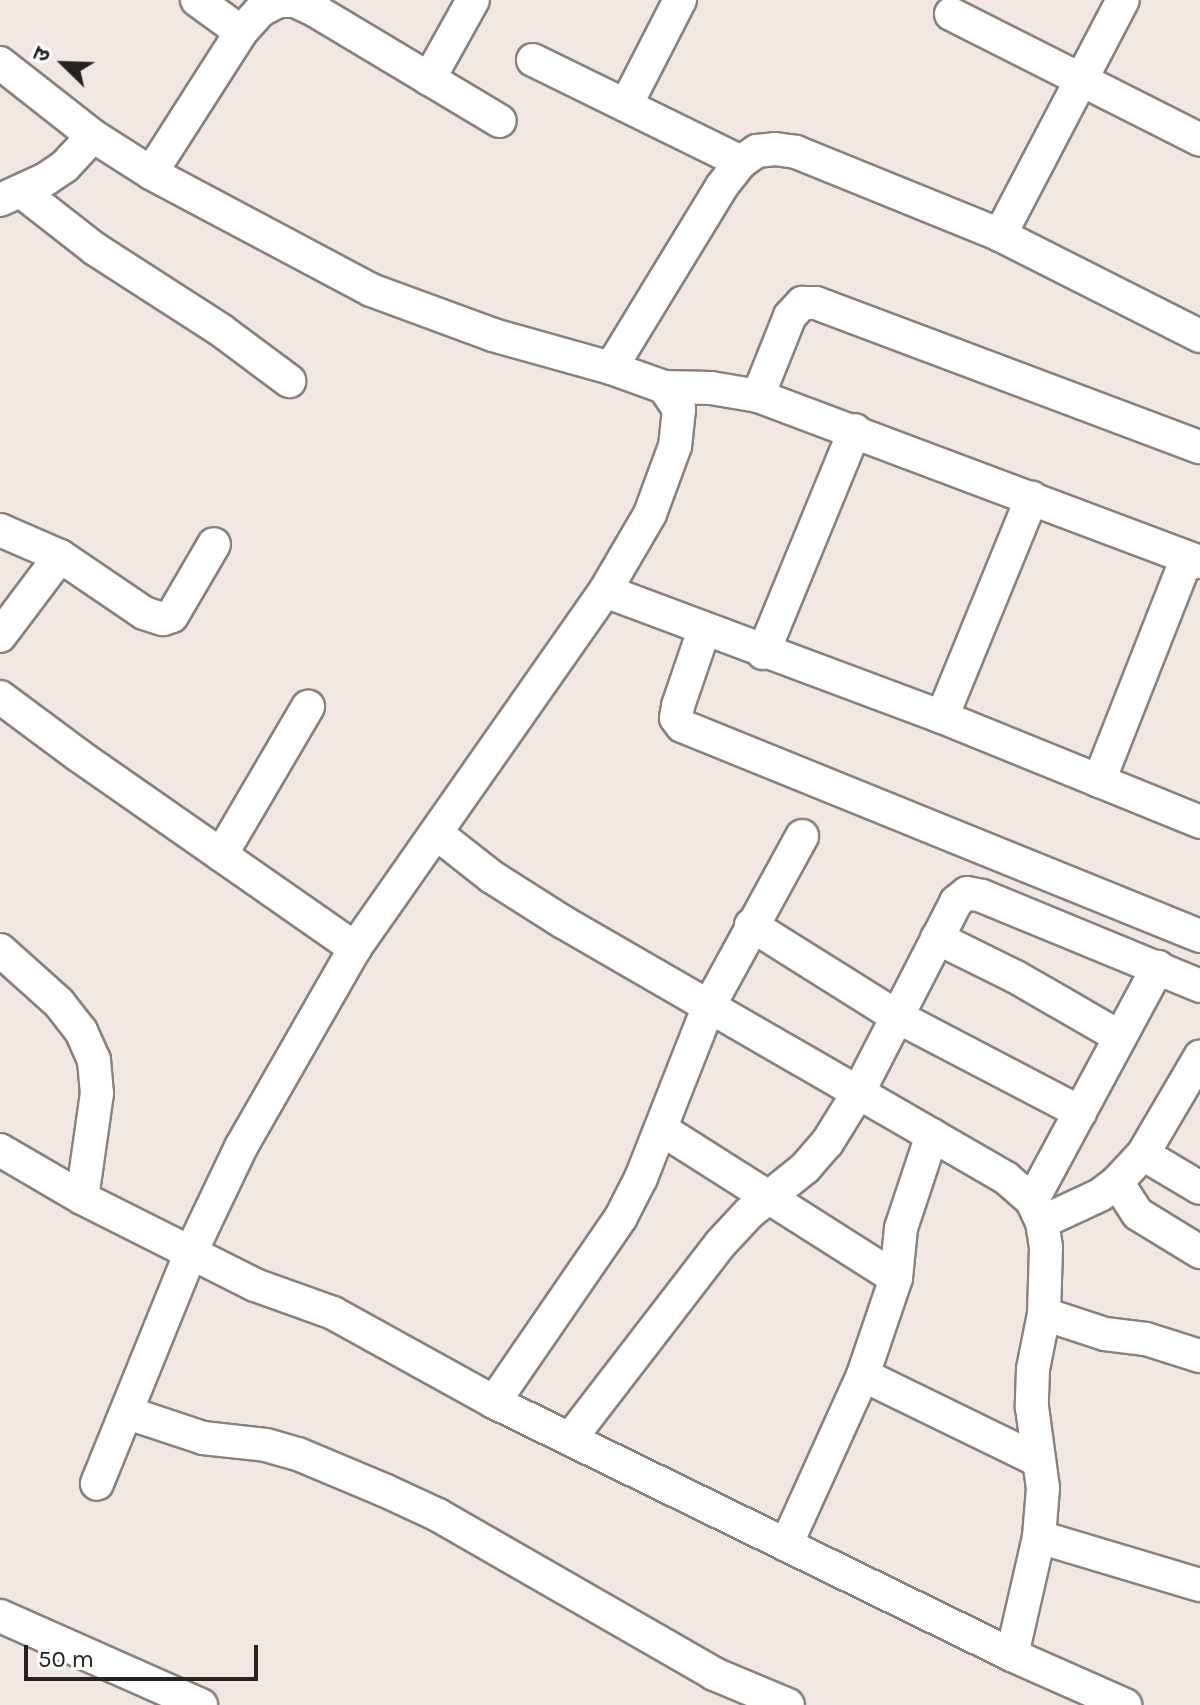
<!DOCTYPE html>
<html>
<head>
<meta charset="utf-8">
<style>
  body { margin:0 }
  #map { position:relative; width:1200px; height:1705px; overflow:hidden; background:#f0e7e3; font-family:Karla,"Noto Sans Devanagari",sans-serif }
  div>[style] { position:absolute }
  .roads { filter:drop-shadow(2px 0 #89817c) drop-shadow(-2px 0 #89817c) drop-shadow(0 2px #89817c) drop-shadow(0 -2px #89817c) }
  .minor>* { height:32px; margin:-16px; padding:0 16px; transform-origin:16px; border-radius:16px; background:#fff }
  span { translate:-50% -50%; white-space:nowrap; text-align:center; line-height:1.15; -webkit-text-stroke:6px #fff; paint-order:stroke }
  .north { position:absolute; left:24px; top:24px; width:80px; height:80px; -webkit-text-stroke:6px #fff; paint-order:stroke; rotate:293deg; font-size:22px; font-weight:700; line-height:32px; text-align:center; color:#252220 }
  .north::after { content:''; display:block; margin:auto; width:28px; height:36px; background:#252220; clip-path:polygon(50% 0,100% 100%,50% 72%,0 100%) }
  .scale { position:absolute; left:24px; top:1645px; width:234px; height:36px; box-sizing:border-box; border:4px solid #252220; border-top:0; padding-left:10px; font-size:24px; line-height:28px; white-space:nowrap; color:#252220; -webkit-text-stroke:6px #fff; paint-order:stroke }
</style>
</head>
<body>
<div id="map">
  <div class="roads">
    <div class="minor">
      <div style="left:197px;top:0;width:54px;rotate:36deg"></div>
      <div style="left:951px;top:14px;width:279px;rotate:26.8deg"></div>
      <div style="left:533px;top:60px;width:232px;rotate:26.1deg"></div>
      <div style="left:0;top:63px;width:118px;rotate:38.1deg"></div>
      <div style="left:93px;top:136px;width:69px;rotate:32.5deg"></div>
      <div style="left:151px;top:173px;width:249px;rotate:28deg"></div>
      <div style="left:371px;top:290px;width:130px;rotate:20.2deg"></div>
      <div style="left:493px;top:335px;width:123px;rotate:15.6deg"></div>
      <div style="left:611px;top:368px;width:56px;rotate:19.7deg"></div>
      <div style="left:664px;top:387px;width:27px;rotate:56deg"></div>
      <div style="left:679px;top:409px;width:37px;rotate:96deg"></div>
      <div style="left:675px;top:446px;width:72px;rotate:110.2deg"></div>
      <div style="left:650px;top:514px;width:89px;rotate:120.3deg"></div>
      <div style="left:605px;top:591px;width:436px;rotate:125deg"></div>
      <div style="left:355px;top:948px;width:229px;rotate:119.8deg"></div>
      <div style="left:241px;top:1147px;width:116px;rotate:115.5deg"></div>
      <div style="left:191px;top:1252px;width:250px;rotate:112.1deg"></div>
      <div style="left:429px;top:79px;width:90px;rotate:-60.9deg"></div>
      <div style="left:626px;top:105px;width:118px;rotate:-62.8deg"></div>
      <div style="left:151px;top:173px;width:167px;rotate:-57.4deg"></div>
      <div style="left:241px;top:32px;width:30px;rotate:-48deg"></div>
      <div style="left:261px;top:10px;width:20px;rotate:-27deg"></div>
      <div style="left:279px;top:1px;width:16px"></div>
      <div style="left:295px;top:1px;width:23px;rotate:25deg"></div>
      <div style="left:316px;top:11px;width:214px;rotate:30.9deg"></div>
      <div style="left:22px;top:192px;width:93px;rotate:38deg"></div>
      <div style="left:95px;top:249px;width:151px;rotate:32.8deg"></div>
      <div style="left:222px;top:331px;width:84px;rotate:36.7deg"></div>
      <div style="left:0;top:200px;width:51px;rotate:-24.5deg"></div>
      <div style="left:46px;top:179px;width:23px;rotate:-34deg"></div>
      <div style="left:65px;top:166px;width:41px;rotate:-47deg"></div>
      <div style="left:1000px;top:235px;width:265px;rotate:-62.4deg"></div>
      <div style="left:611px;top:368px;width:213px;rotate:-58.6deg"></div>
      <div style="left:722px;top:186px;width:31px;rotate:-52deg"></div>
      <div style="left:741px;top:162px;width:19px;rotate:-35deg"></div>
      <div style="left:757px;top:151px;width:18px;rotate:-6deg"></div>
      <div style="left:775px;top:149px;width:21px;rotate:8deg"></div>
      <div style="left:796px;top:152px;width:220px;rotate:22.1deg"></div>
      <div style="left:1000px;top:235px;width:224px;rotate:26.8deg"></div>
      <div style="left:664px;top:387px;width:47px;rotate:1.2deg"></div>
      <div style="left:711px;top:388px;width:48px;rotate:9.7deg"></div>
      <div style="left:758px;top:396px;width:472px;rotate:20.6deg"></div>
      <div style="left:758px;top:396px;width:86px;rotate:-68.2deg"></div>
      <div style="left:790px;top:316px;width:18px;rotate:-47deg"></div>
      <div style="left:802px;top:303px;width:14px"></div>
      <div style="left:816px;top:303px;width:410px;rotate:20.6deg"></div>
      <div style="left:0;top:530px;width:65px;rotate:23.4deg"></div>
      <div style="left:60px;top:556px;width:102px;rotate:34.2deg"></div>
      <div style="left:144px;top:613px;width:20px;rotate:18deg"></div>
      <div style="left:163px;top:619px;width:9px;rotate:-18deg"></div>
      <div style="left:172px;top:616px;width:83px;rotate:-59.7deg"></div>
      <div style="left:605px;top:591px;width:360px;rotate:20.5deg"></div>
      <div style="left:942px;top:717px;width:279px;rotate:22.1deg"></div>
      <div style="left:704px;top:630px;width:80px;rotate:108.9deg"></div>
      <div style="left:678px;top:706px;width:12px;rotate:99deg"></div>
      <div style="left:676px;top:718px;width:10px;rotate:53deg"></div>
      <div style="left:682px;top:726px;width:559px;rotate:22.07deg"></div>
      <div style="left:0;top:636px;width:100px;rotate:-53.1deg"></div>
      <div style="left:763px;top:653px;width:241px;rotate:-67.6deg"></div>
      <div style="left:0;top:697px;width:97px;rotate:36.6deg"></div>
      <div style="left:78px;top:755px;width:338px;rotate:34.9deg"></div>
      <div style="left:942px;top:717px;width:237px;rotate:-67.7deg"></div>
      <div style="left:1099px;top:781px;width:240px;rotate:-68.5deg"></div>
      <div style="left:436px;top:833px;width:71px;rotate:38.2deg"></div>
      <div style="left:492px;top:877px;width:84px;rotate:32.4deg"></div>
      <div style="left:563px;top:922px;width:512px;rotate:30.02deg"></div>
      <div style="left:1006px;top:1178px;width:35px;rotate:41deg"></div>
      <div style="left:1032px;top:1201px;width:23px;rotate:65deg"></div>
      <div style="left:1042px;top:1222px;width:25px;rotate:81deg"></div>
      <div style="left:1046px;top:1247px;width:67px;rotate:91.7deg"></div>
      <div style="left:1044px;top:1314px;width:56px;rotate:101.3deg"></div>
      <div style="left:1033px;top:1369px;width:38px;rotate:92deg"></div>
      <div style="left:1032px;top:1407px;width:82px;rotate:82.3deg"></div>
      <div style="left:1043px;top:1488px;width:49px;rotate:94.7deg"></div>
      <div style="left:1039px;top:1537px;width:121px;rotate:102.9deg"></div>
      <div style="left:221px;top:855px;width:172px;rotate:-59.6deg"></div>
      <div style="left:751px;top:925px;width:171px;rotate:32.1deg"></div>
      <div style="left:896px;top:1016px;width:208px;rotate:27.6deg"></div>
      <div style="left:937px;top:938px;width:88px;rotate:26.3deg"></div>
      <div style="left:1016px;top:977px;width:120px;rotate:30deg"></div>
      <div style="left:0;top:950px;width:79px;rotate:41.9deg"></div>
      <div style="left:59px;top:1003px;width:36px;rotate:52deg"></div>
      <div style="left:81px;top:1031px;width:32px;rotate:66deg"></div>
      <div style="left:94px;top:1060px;width:33px;rotate:85deg"></div>
      <div style="left:97px;top:1093px;width:106px;rotate:98.1deg"></div>
      <div style="left:661px;top:1129px;width:278px;rotate:32.4deg"></div>
      <div style="left:0;top:1150px;width:95px;rotate:30.3deg"></div>
      <div style="left:82px;top:1198px;width:194px;rotate:26.7deg"></div>
      <div style="left:255px;top:1285px;width:83px;rotate:19.7deg"></div>
      <div style="left:333px;top:1313px;width:184px;rotate:28.9deg"></div>
      <div style="left:494px;top:1402px;width:576px;rotate:26.03deg"></div>
      <div style="left:1012px;top:1655px;width:124px;rotate:23.9deg"></div>
      <div style="left:1143px;top:1154px;width:66px;rotate:30.8deg"></div>
      <div style="left:1117px;top:1182px;width:38px;rotate:57deg"></div>
      <div style="left:1138px;top:1214px;width:73px;rotate:31.5deg"></div>
      <div style="left:1032px;top:1201px;width:266px;rotate:-61.7deg"></div>
      <div style="left:1042px;top:1222px;width:64px;rotate:-25deg"></div>
      <div style="left:1100px;top:1195px;width:21px;rotate:-37deg"></div>
      <div style="left:1117px;top:1182px;width:38px;rotate:-47deg"></div>
      <div style="left:1143px;top:1154px;width:113px;rotate:-59.6deg"></div>
      <div style="left:1044px;top:1314px;width:64px;rotate:18.2deg"></div>
      <div style="left:1105px;top:1334px;width:41px;rotate:7deg"></div>
      <div style="left:1146px;top:1339px;width:57px;rotate:17.5deg"></div>
      <div style="left:863px;top:1375px;width:196px;rotate:26deg"></div>
      <div style="left:494px;top:1402px;width:224px;rotate:-55.5deg"></div>
      <div style="left:621px;top:1217px;width:44px;rotate:-62.9deg"></div>
      <div style="left:641px;top:1178px;width:183px;rotate:-68.5deg"></div>
      <div style="left:708px;top:1008px;width:196px;rotate:-61.3deg"></div>
      <div style="left:128px;top:1413px;width:79px;rotate:18.4deg"></div>
      <div style="left:203px;top:1438px;width:63px;rotate:6.3deg"></div>
      <div style="left:266px;top:1445px;width:33px;rotate:16deg"></div>
      <div style="left:298px;top:1454px;width:93px;rotate:22.7deg"></div>
      <div style="left:384px;top:1490px;width:60px;rotate:24.8deg"></div>
      <div style="left:438px;top:1515px;width:319px;rotate:29.9deg"></div>
      <div style="left:714px;top:1674px;width:80px;rotate:22.7deg"></div>
      <div style="left:570px;top:1439px;width:247px;rotate:-52.4deg"></div>
      <div style="left:721px;top:1243px;width:41px;rotate:-47deg"></div>
      <div style="left:749px;top:1213px;width:72px;rotate:-38.8deg"></div>
      <div style="left:805px;top:1168px;width:33px;rotate:-49deg"></div>
      <div style="left:827px;top:1143px;width:59px;rotate:-58.2deg"></div>
      <div style="left:858px;top:1093px;width:215px;rotate:-62.8deg"></div>
      <div style="left:956px;top:902px;width:14px;rotate:-39deg"></div>
      <div style="left:967px;top:893px;width:15px;rotate:11deg"></div>
      <div style="left:982px;top:896px;width:236px;rotate:22.4deg"></div>
      <div style="left:1039px;top:1537px;width:168px;rotate:16.6deg"></div>
      <div style="left:786px;top:1545px;width:187px;rotate:-65.6deg"></div>
      <div style="left:863px;top:1375px;width:102px;rotate:-71.2deg"></div>
      <div style="left:896px;top:1278px;width:50px;rotate:-84.3deg"></div>
      <div style="left:901px;top:1228px;width:98px;rotate:-71.6deg"></div>
      <div style="left:0;top:1616px;width:220px;rotate:23.9deg"></div>
    </div>
  </div>
  <div class="north">उ</div>
  <div class="scale">50 m</div>
</div>
</body>
</html>
